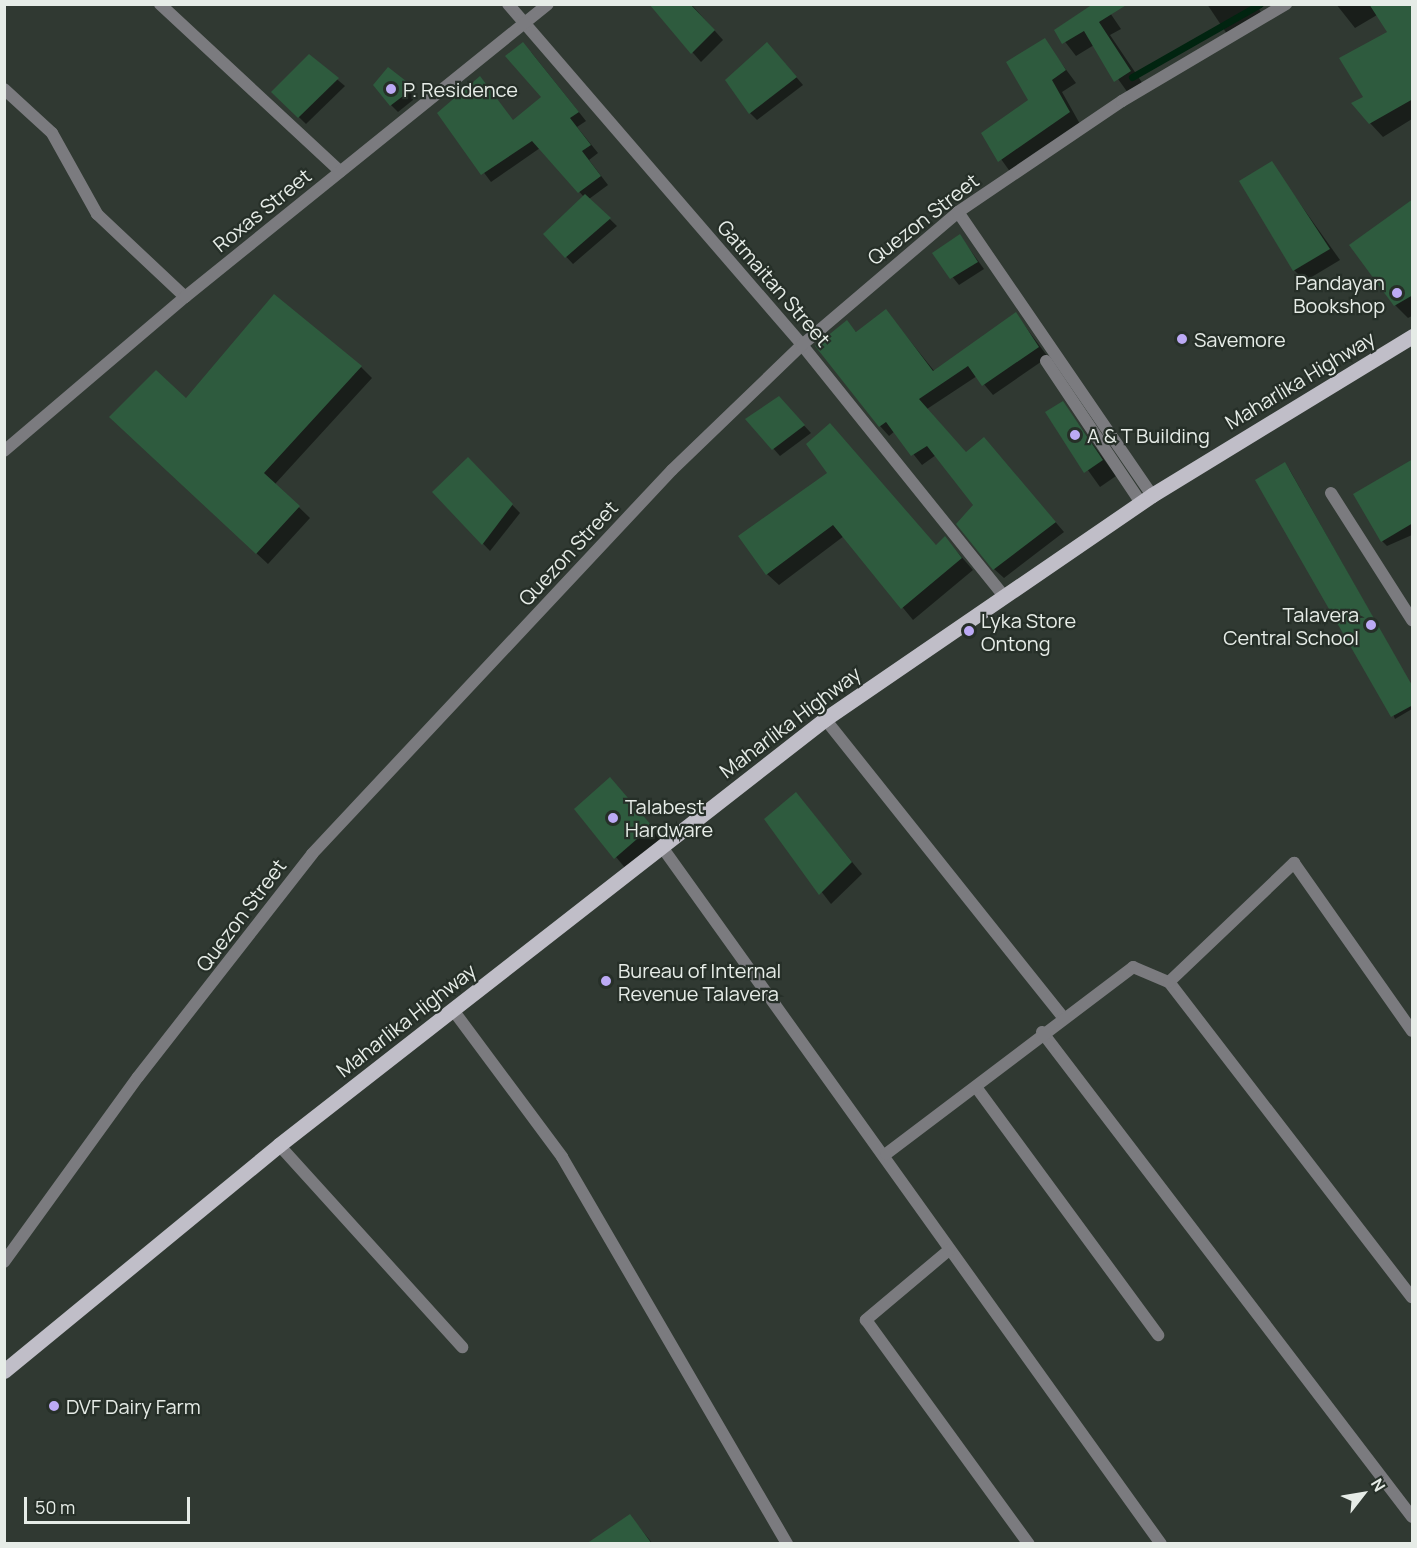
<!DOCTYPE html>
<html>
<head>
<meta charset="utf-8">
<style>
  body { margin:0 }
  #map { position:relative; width:1417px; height:1548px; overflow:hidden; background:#303932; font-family:Manrope,sans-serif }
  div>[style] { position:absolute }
  .shadow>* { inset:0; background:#0007 }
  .stream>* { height:7px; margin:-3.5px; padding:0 3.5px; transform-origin:3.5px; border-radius:3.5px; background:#012410 }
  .building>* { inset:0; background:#2e5b3e }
  .service>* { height:12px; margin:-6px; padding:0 6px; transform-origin:6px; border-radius:6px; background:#7b7b7f }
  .minor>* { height:12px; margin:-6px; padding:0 6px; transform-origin:6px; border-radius:6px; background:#7b7b7f }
  .tertiary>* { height:12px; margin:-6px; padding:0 6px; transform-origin:6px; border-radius:6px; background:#7b7b7f }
  .primary>* { height:15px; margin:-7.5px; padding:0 7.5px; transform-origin:7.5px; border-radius:7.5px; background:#c0bec8 }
  .dots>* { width:16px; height:16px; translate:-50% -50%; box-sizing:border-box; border:3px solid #262f28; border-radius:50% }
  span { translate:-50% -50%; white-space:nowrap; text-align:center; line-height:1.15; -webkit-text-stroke:4.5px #262f28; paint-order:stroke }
  .poi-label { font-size:20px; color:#e6ece7 }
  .left { translate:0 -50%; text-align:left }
  .right { translate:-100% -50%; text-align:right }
  .street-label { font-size:20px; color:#e6ece7 }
  .frame { position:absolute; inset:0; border:6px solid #e6ece7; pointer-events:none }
  .north { position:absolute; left:1333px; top:1464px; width:60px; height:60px; -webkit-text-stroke:4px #262f28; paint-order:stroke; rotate:59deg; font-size:16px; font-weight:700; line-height:24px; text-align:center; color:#e6ece7 }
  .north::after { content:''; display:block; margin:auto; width:21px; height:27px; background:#e6ece7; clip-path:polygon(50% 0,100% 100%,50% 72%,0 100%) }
  .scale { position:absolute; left:24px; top:1497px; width:166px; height:27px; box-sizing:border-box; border:3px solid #e6ece7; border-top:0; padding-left:8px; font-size:18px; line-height:21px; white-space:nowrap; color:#e6ece7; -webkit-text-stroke:4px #262f28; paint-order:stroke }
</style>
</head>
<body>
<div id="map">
  <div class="shadow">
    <div style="clip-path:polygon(650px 4px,691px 4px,723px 40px,701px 62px)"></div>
    <div style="clip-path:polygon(1104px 4px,1121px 29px,1110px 35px,1143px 84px,1128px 93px,1094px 45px,1076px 56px,1056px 30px)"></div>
    <div style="clip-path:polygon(1207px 4px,1257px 4px,1261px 13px,1227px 34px)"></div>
    <div style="clip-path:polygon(1336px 4px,1412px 4px,1412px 119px,1383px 137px,1370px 123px,1365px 97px,1389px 32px,1377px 15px,1355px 28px)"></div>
    <div style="clip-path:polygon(1044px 40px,1076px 83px,1062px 92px,1080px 124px,1011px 173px,983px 134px,1030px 101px)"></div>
    <div style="clip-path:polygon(774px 51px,803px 85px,757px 120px,750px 113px)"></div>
    <div style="clip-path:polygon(531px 52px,586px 121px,577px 127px,598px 153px,589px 160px,608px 185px,589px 199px,617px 226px,573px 264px,545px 234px,584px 197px,540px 148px,491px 182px,439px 113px,514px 121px,543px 98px)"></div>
    <div style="clip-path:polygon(309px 56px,345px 86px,306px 124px,273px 92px)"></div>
    <div style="clip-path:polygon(389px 69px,412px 89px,413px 100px,398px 112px,391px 105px)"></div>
    <div style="clip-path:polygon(1271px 163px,1340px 260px,1305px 281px,1294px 270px)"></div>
    <div style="clip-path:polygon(1412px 201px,1412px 316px,1408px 318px,1395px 305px)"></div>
    <div style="clip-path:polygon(960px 236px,984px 269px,959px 285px,934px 254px)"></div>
    <div style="clip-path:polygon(886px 311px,935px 372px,1016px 314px,1048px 357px,993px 395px,977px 376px,927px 409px,966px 453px,993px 449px,1064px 532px,1004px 578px,994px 569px,975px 505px,936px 455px,922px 465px,895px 431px,889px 436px,880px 426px,847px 322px,857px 333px)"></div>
    <div style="clip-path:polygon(361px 367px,372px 378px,275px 484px,310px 518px,268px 564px,122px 428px,186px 400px)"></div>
    <div style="clip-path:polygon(1063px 403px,1116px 476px,1100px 487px,1047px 413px)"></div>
    <div style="clip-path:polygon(786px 406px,811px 433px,780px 456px,747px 419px)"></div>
    <div style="clip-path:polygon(468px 459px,520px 513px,490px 551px,434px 492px)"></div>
    <div style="clip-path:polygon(1412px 461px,1412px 535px,1387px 546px,1382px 541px)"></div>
    <div style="clip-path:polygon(1288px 467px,1412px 687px,1412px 709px,1395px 719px)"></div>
    <div style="clip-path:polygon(830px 474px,937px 546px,945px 538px,973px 570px,913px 620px,844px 536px,779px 585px,767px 574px)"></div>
    <div style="clip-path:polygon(610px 779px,662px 838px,626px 869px,576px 809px)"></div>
    <div style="clip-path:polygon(796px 794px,862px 874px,831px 904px,766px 820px)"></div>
    <div style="clip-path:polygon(630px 1516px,653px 1544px,588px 1544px)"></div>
  </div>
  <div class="stream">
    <div style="left:1132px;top:77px;width:147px;rotate:-29.7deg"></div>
  </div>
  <div class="building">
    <div style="clip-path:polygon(649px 4px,690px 4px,715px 30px,691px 54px)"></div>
    <div style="clip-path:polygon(1093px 4px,1128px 4px,1099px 22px,1131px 71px,1114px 82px,1084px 31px,1062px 44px,1054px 30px)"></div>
    <div style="clip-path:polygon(1369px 4px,1413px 4px,1413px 99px,1369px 124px,1351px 103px,1363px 97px,1339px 58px,1387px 32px)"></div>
    <div style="clip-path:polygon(1045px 38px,1066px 70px,1052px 80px,1070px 112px,998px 162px,981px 133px,1028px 100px,1006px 62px)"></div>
    <div style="clip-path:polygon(523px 42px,579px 112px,570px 118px,591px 145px,582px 151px,601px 176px,578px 193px,532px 141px,481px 175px,437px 113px,480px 76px,513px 120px,541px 97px,505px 56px)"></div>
    <div style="clip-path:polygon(767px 42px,797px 77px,749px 114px,725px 80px)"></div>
    <div style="clip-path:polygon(309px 54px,339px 78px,298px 118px,271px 92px)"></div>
    <div style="clip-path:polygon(388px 67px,406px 81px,402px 85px,407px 93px,390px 106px,373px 85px)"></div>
    <div style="clip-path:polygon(1272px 161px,1330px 249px,1293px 271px,1239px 181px)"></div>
    <div style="clip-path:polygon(585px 194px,611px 218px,565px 258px,543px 234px)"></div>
    <div style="clip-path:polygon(1413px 199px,1413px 295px,1394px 306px,1349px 245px)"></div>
    <div style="clip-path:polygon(960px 234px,978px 262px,950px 279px,932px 253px)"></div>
    <div style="clip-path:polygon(274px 294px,362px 366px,264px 473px,300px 506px,256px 554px,109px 417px,156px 370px,186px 398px)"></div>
    <div style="clip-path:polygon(886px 309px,933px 371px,1016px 312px,1039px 347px,982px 386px,968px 366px,919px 399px,966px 452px,984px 437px,1056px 522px,993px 570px,956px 524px,973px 505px,927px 446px,911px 456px,886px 422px,879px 427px,815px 346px,847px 320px,856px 332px)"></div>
    <div style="clip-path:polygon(779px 396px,805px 425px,772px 450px,745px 419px)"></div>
    <div style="clip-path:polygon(1063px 401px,1103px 460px,1084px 473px,1045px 412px)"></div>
    <div style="clip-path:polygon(830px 423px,936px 545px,945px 536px,962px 558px,901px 609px,833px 525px,766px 575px,738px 536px,827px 473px,806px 444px)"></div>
    <div style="clip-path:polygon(468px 457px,513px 504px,482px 545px,432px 492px)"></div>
    <div style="clip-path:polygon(1413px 459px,1413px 523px,1381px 542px,1353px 494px)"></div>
    <div style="clip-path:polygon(1285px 462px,1413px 687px,1413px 705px,1391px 717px,1255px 480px)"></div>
    <div style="clip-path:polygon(610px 777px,652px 826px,614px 859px,574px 809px)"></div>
    <div style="clip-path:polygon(796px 792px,852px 862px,819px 895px,764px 819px)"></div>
    <div style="clip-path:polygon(630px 1514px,652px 1544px,586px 1544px)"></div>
  </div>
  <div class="service">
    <div style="left:958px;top:212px;width:343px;rotate:55.6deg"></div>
    <div style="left:1046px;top:361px;width:171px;rotate:56.2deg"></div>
    <div style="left:1331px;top:493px;width:151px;rotate:57.5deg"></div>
    <div style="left:825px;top:719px;width:381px;rotate:51.4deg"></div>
    <div style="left:279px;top:1145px;width:273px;rotate:47.8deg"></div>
  </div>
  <div class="minor">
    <div style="left:160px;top:4px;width:246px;rotate:42.9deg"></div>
    <div style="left:508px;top:4px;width:450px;rotate:49.2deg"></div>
    <div style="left:802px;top:345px;width:319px;rotate:51.2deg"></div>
    <div style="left:4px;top:89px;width:65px;rotate:42.5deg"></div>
    <div style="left:52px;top:133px;width:93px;rotate:60.9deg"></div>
    <div style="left:97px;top:214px;width:121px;rotate:43.3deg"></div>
    <div style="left:4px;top:451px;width:238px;rotate:-40.4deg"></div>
    <div style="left:185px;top:297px;width:466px;rotate:-38.9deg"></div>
    <div style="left:662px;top:847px;width:857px;rotate:54.4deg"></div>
    <div style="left:1169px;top:982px;width:398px;rotate:52.4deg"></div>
    <div style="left:453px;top:1010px;width:183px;rotate:53.4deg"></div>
    <div style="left:562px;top:1157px;width:448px;rotate:59.8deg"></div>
    <div style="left:1042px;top:1032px;width:610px;rotate:52.66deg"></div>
    <div style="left:976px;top:1087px;width:308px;rotate:53.7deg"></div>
    <div style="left:886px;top:1154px;width:310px;rotate:-37.1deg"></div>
    <div style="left:1133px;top:967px;width:39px;rotate:23deg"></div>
    <div style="left:1169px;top:982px;width:173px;rotate:-43.6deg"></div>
    <div style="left:1294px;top:863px;width:205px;rotate:54.9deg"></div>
    <div style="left:949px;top:1250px;width:109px;rotate:139.9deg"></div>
    <div style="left:866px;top:1320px;width:277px;rotate:54deg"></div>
  </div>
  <div class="tertiary">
    <div style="left:4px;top:1262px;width:228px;rotate:-54.1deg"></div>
    <div style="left:138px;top:1077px;width:283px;rotate:-52deg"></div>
    <div style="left:312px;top:854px;width:526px;rotate:-46.85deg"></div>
    <div style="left:672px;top:470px;width:180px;rotate:-43.9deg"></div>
    <div style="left:802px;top:345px;width:205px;rotate:-40.4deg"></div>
    <div style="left:958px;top:212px;width:198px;rotate:-34.1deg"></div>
    <div style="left:1122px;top:101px;width:191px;rotate:-30.6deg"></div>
  </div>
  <div class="primary">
    <div style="left:4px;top:1371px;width:356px;rotate:-39.4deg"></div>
    <div style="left:279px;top:1145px;width:693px;rotate:-37.96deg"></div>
    <div style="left:825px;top:719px;width:396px;rotate:-34.4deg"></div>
    <div style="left:1152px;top:495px;width:305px;rotate:-31.4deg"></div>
  </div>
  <div class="dots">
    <div style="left:391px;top:89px;background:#bcaaf5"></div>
    <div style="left:1397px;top:293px;background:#bcaaf5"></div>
    <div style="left:1182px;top:339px;background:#bcaaf5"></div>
    <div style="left:1075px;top:435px;background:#bcaaf5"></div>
    <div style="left:1371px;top:625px;background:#bcaaf5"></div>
    <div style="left:969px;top:631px;background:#bcaaf5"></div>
    <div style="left:613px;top:818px;background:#bcaaf5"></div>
    <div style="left:606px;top:981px;background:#bcaaf5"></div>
    <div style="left:54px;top:1406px;background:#bcaaf5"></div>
  </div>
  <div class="poi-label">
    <span class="left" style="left:403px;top:89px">P. Residence</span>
    <span class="right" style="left:1385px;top:294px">Pandayan<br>Bookshop</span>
    <span class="left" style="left:1194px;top:339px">Savemore</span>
    <span class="left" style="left:1087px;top:435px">A &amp; T Building</span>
    <span class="right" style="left:1359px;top:626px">Talavera<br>Central School</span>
    <span class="left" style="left:981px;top:632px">Lyka Store<br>Ontong</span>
    <span class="left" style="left:625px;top:818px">Talabest<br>Hardware</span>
    <span class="left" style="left:618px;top:982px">Bureau of Internal<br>Revenue Talavera</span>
    <span class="left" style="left:66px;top:1406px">DVF Dairy Farm</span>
  </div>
  <div class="street-label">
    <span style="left:262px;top:210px;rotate:-39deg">Roxas Street</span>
    <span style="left:923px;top:219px;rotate:-38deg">Quezon Street</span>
    <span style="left:774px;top:283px;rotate:49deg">Gatmaitan Street</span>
    <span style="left:1300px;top:380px;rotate:-31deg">Maharlika Highway</span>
    <span style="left:568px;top:553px;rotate:-47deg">Quezon Street</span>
    <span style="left:790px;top:722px;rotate:-37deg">Maharlika Highway</span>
    <span style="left:241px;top:915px;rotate:-53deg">Quezon Street</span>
    <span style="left:406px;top:1020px;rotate:-38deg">Maharlika Highway</span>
  </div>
  <div class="frame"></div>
  <div class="north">N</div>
  <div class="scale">50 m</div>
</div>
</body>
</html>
